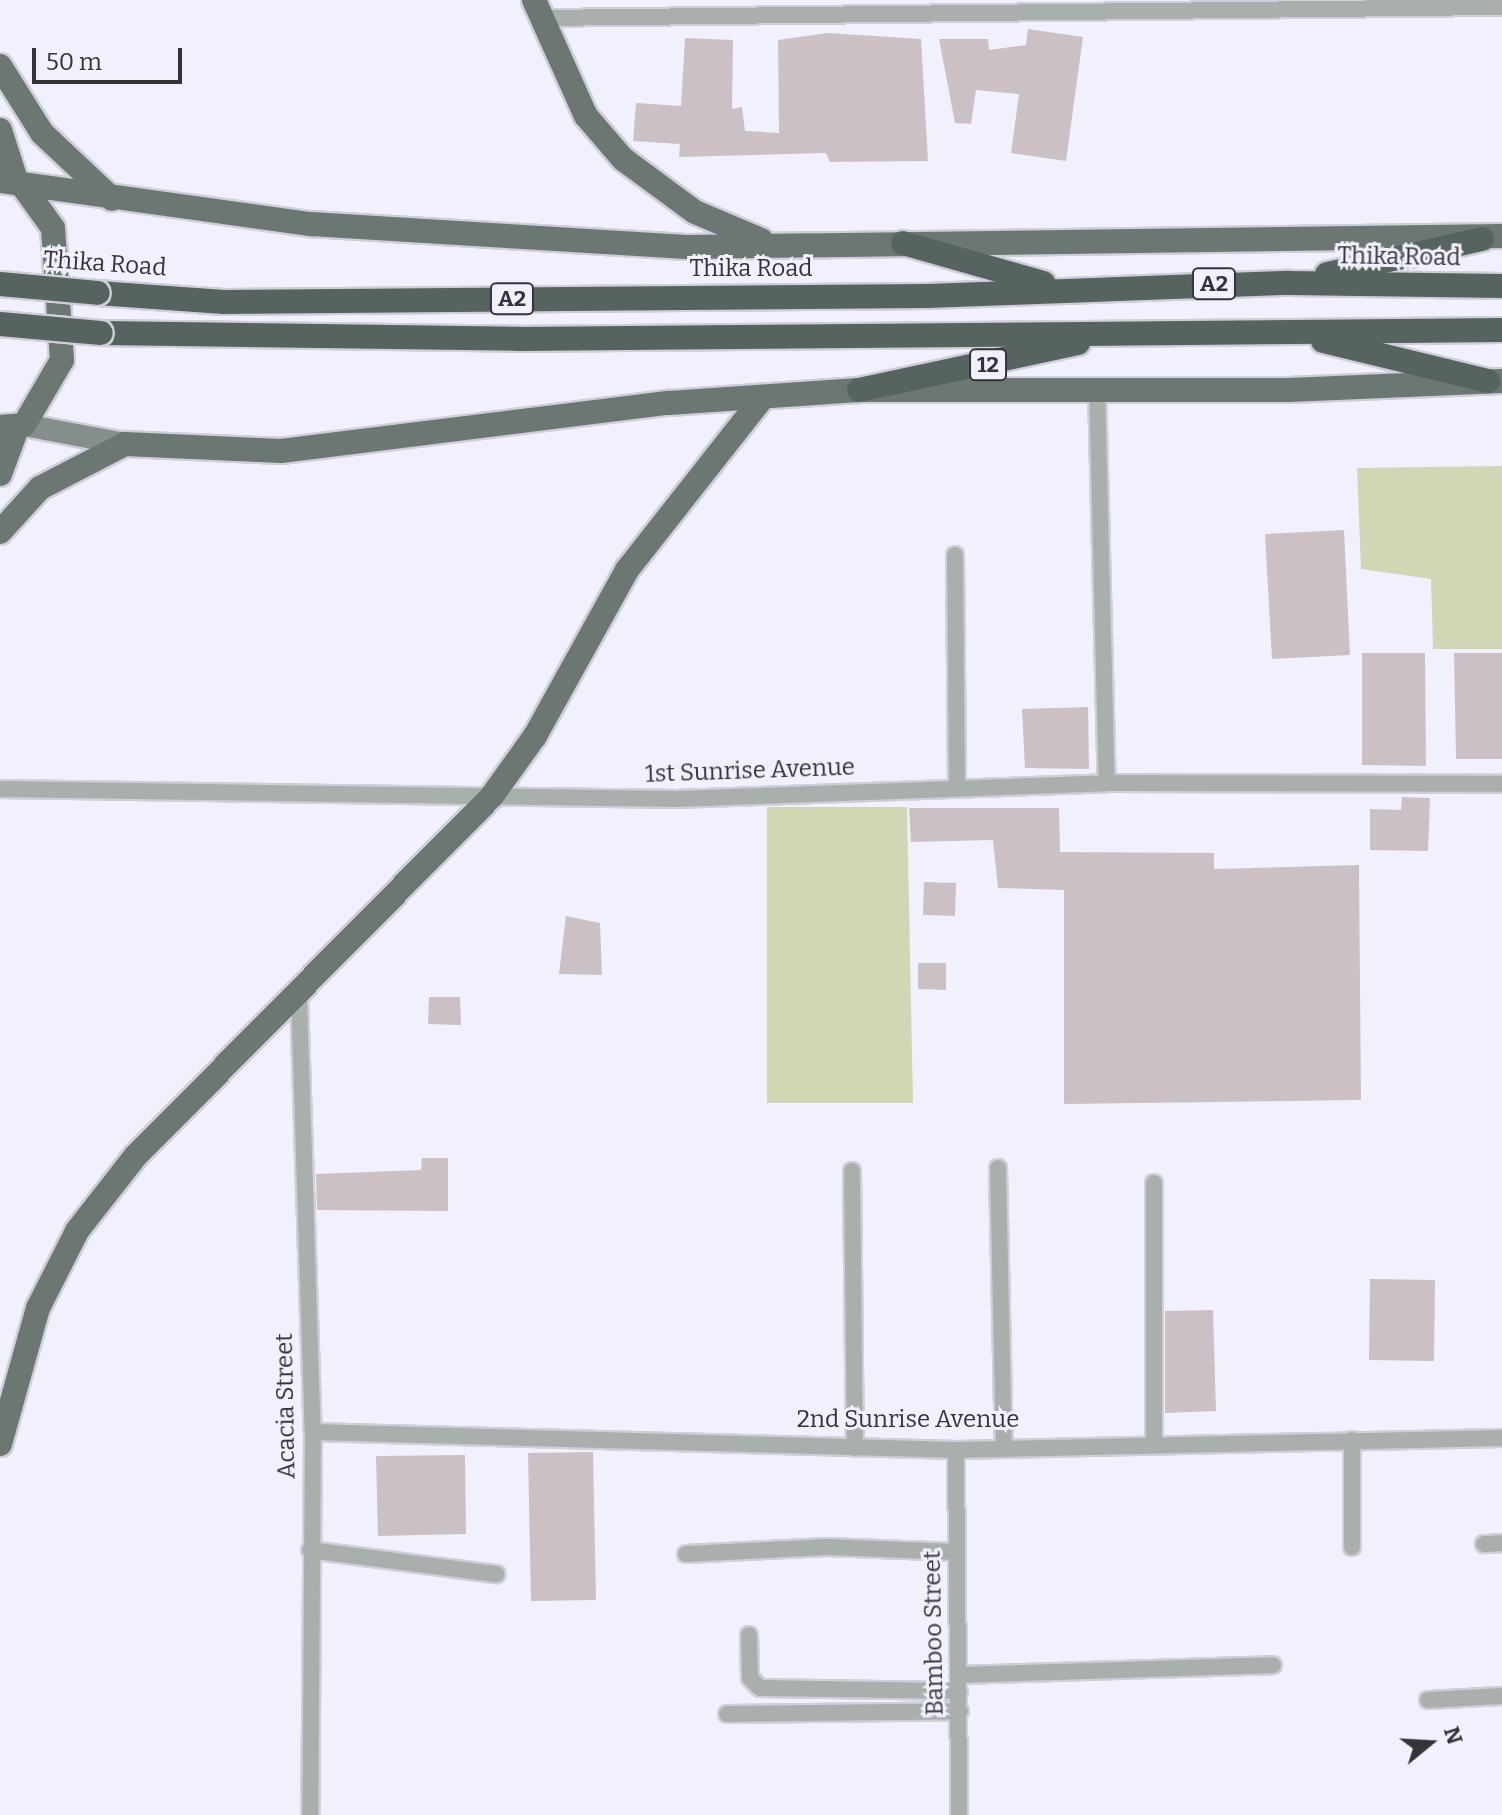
<!DOCTYPE html>
<html>
<head>
<meta charset="utf-8">
<style>
  body { margin:0 }
  #map { position:relative; width:1502px; height:1815px; overflow:hidden; background:#f1f1fd; font-family:Bitter,serif }
  div>[style] { position:absolute }
  .green>* { inset:0; background:#d1d7b4 }
  .building>* { inset:0; background:#ccc0c7 }
  .roads { filter:drop-shadow(2px 0 #cfcfda) drop-shadow(-2px 0 #cfcfda) drop-shadow(0 2px #cfcfda) drop-shadow(0 -2px #cfcfda) }
  .street>* { height:16px; margin:-8px; padding:0 8px; transform-origin:8px; border-radius:8px; background:#a9afad }
  .secondary>* { height:22px; margin:-11px; padding:0 11px; transform-origin:11px; border-radius:11px; background:#858e8c }
  .primary>* { height:24px; margin:-12px; padding:0 12px; transform-origin:12px; border-radius:12px; background:#6c7774 }
  .highway>* { height:24px; margin:-12px; padding:0 12px; transform-origin:12px; border-radius:12px; background:#566360 }
  .bridges { filter:drop-shadow(2px 0 #cfcfda) drop-shadow(-2px 0 #cfcfda) drop-shadow(0 2px #cfcfda) drop-shadow(0 -2px #cfcfda) }
  .highway-bridge>* { height:24px; margin:-12px; padding:0 12px; transform-origin:12px; border-radius:12px; background:#566360 }
  span { translate:-50% -50%; white-space:nowrap; text-align:center; line-height:1.15; -webkit-text-stroke:6px #f1f1fd; paint-order:stroke }
  .shield-label span { padding:2px 6px; background:#f1f1fd; border:2px solid; border-radius:6px; -webkit-text-stroke-width:0 }
  .shield-label { font-size:22px; color:#343338; font-weight:700 }
  .street-label { font-size:24px; color:#343338 }
  .north { position:absolute; left:1390px; top:1703px; width:80px; height:80px; -webkit-text-stroke:6px #f1f1fd; paint-order:stroke; rotate:72deg; font-size:22px; font-weight:700; line-height:32px; text-align:center; color:#343338 }
  .north::after { content:''; display:block; margin:auto; width:28px; height:36px; background:#343338; clip-path:polygon(50% 0,100% 100%,50% 72%,0 100%) }
  .scale { position:absolute; left:32px; top:48px; width:150px; height:36px; box-sizing:border-box; border:4px solid #343338; border-top:0; padding-left:10px; font-size:24px; line-height:28px; white-space:nowrap; color:#343338; -webkit-text-stroke:6px #f1f1fd; paint-order:stroke }
</style>
</head>
<body>
<div id="map">
  <div class="green">
    <div style="clip-path:polygon(1502px 466px,1502px 649px,1433px 649px,1431px 579px,1361px 569px,1357px 468px)"></div>
    <div style="clip-path:polygon(767px 807px,907px 807px,913px 1103px,767px 1103px)"></div>
  </div>
  <div class="building">
    <div style="clip-path:polygon(1028px 29px,1083px 37px,1066px 161px,1011px 153px,1019px 94px,976px 90px,971px 124px,955px 123px,939px 39px,988px 39px,989px 50px,1026px 45px)"></div>
    <div style="clip-path:polygon(828px 33px,921px 39px,928px 161px,830px 162px,826px 153px,679px 157px,680px 144px,633px 141px,636px 103px,681px 106px,685px 38px,733px 40px,732px 109px,742px 107px,745px 131px,779px 133px,778px 40px)"></div>
    <div style="clip-path:polygon(1344px 530px,1350px 655px,1272px 659px,1265px 534px)"></div>
    <div style="clip-path:polygon(1362px 653px,1425px 653px,1426px 766px,1362px 765px)"></div>
    <div style="clip-path:polygon(1454px 653px,1502px 653px,1502px 759px,1456px 759px)"></div>
    <div style="clip-path:polygon(1088px 707px,1089px 769px,1025px 768px,1022px 709px)"></div>
    <div style="clip-path:polygon(1402px 797px,1430px 798px,1428px 851px,1370px 850px,1370px 809px,1401px 810px)"></div>
    <div style="clip-path:polygon(909px 808px,1059px 808px,1060px 852px,1214px 853px,1214px 869px,1359px 865px,1361px 1100px,1064px 1104px,1064px 890px,998px 888px,993px 840px,911px 842px)"></div>
    <div style="clip-path:polygon(924px 882px,956px 883px,955px 916px,923px 915px)"></div>
    <div style="clip-path:polygon(566px 916px,600px 923px,602px 975px,559px 974px)"></div>
    <div style="clip-path:polygon(918px 963px,946px 963px,946px 990px,918px 989px)"></div>
    <div style="clip-path:polygon(429px 997px,460px 997px,461px 1025px,428px 1024px)"></div>
    <div style="clip-path:polygon(422px 1158px,448px 1158px,448px 1211px,317px 1210px,316px 1174px,421px 1170px)"></div>
    <div style="clip-path:polygon(1370px 1279px,1435px 1280px,1434px 1361px,1369px 1360px)"></div>
    <div style="clip-path:polygon(1213px 1310px,1216px 1411px,1165px 1413px,1165px 1311px)"></div>
    <div style="clip-path:polygon(593px 1452px,596px 1600px,531px 1601px,528px 1453px)"></div>
    <div style="clip-path:polygon(465px 1455px,466px 1534px,378px 1536px,376px 1456px)"></div>
  </div>
  <div class="roads">
    <div class="street">
      <div style="left:541px;top:18px;width:961px;rotate:-0.66deg"></div>
      <div style="left:1097px;top:387px;width:396px;rotate:88.6deg"></div>
      <div style="left:955px;top:555px;width:233px;rotate:89.5deg"></div>
      <div style="left:0;top:789px;width:677px;rotate:0.85deg"></div>
      <div style="left:677px;top:799px;width:430px;rotate:-2.1deg"></div>
      <div style="left:1107px;top:783px;width:395px;rotate:0.1deg"></div>
      <div style="left:299px;top:997px;width:435px;rotate:88.2deg"></div>
      <div style="left:313px;top:1432px;width:383px;rotate:90.4deg"></div>
      <div style="left:998px;top:1168px;width:277px;rotate:88.8deg"></div>
      <div style="left:852px;top:1171px;width:277px;rotate:89.4deg"></div>
      <div style="left:313px;top:1432px;width:643px;rotate:1.6deg"></div>
      <div style="left:956px;top:1450px;width:546px;rotate:-1.26deg"></div>
      <div style="left:1154px;top:1442px;width:259px;rotate:-90deg"></div>
      <div style="left:956px;top:1450px;width:365px;rotate:89.5deg"></div>
      <div style="left:1484px;top:1544px;width:18px;rotate:-3deg"></div>
      <div style="left:1352px;top:1547px;width:107px;rotate:-90deg"></div>
      <div style="left:310px;top:1550px;width:188px;rotate:7.4deg"></div>
      <div style="left:686px;top:1554px;width:141px;rotate:-2.8deg"></div>
      <div style="left:827px;top:1547px;width:130px;rotate:2.2deg"></div>
      <div style="left:749px;top:1635px;width:43px;rotate:88.7deg"></div>
      <div style="left:750px;top:1678px;width:14px;rotate:45deg"></div>
      <div style="left:760px;top:1688px;width:199px;rotate:0.9deg"></div>
      <div style="left:959px;top:1675px;width:314px;rotate:-1.8deg"></div>
      <div style="left:1428px;top:1700px;width:74px;rotate:-3.1deg"></div>
      <div style="left:727px;top:1714px;width:233px;rotate:-0.7deg"></div>
    </div>
    <div class="secondary">
      <div style="left:24px;top:425px;width:103px;rotate:10.7deg"></div>
    </div>
    <div class="primary">
      <div style="left:534px;top:0;width:127px;rotate:65.9deg"></div>
      <div style="left:586px;top:116px;width:57px;rotate:49.3deg"></div>
      <div style="left:623px;top:159px;width:89px;rotate:36.4deg"></div>
      <div style="left:695px;top:212px;width:72px;rotate:23deg"></div>
      <div style="left:0;top:66px;width:79px;rotate:57.9deg"></div>
      <div style="left:42px;top:133px;width:96px;rotate:43.3deg"></div>
      <div style="left:0;top:130px;width:56px;rotate:72.2deg"></div>
      <div style="left:0;top:181px;width:314px;rotate:7.9deg"></div>
      <div style="left:311px;top:224px;width:380px;rotate:3.5deg"></div>
      <div style="left:690px;top:247px;width:812px;rotate:-0.78deg"></div>
      <div style="left:0;top:427px;width:24px;rotate:-5deg"></div>
      <div style="left:24px;top:425px;width:75px;rotate:-59.7deg"></div>
      <div style="left:62px;top:360px;width:132px;rotate:-93.9deg"></div>
      <div style="left:53px;top:228px;width:53px;rotate:-125.8deg"></div>
      <div style="left:0;top:474px;width:49px;rotate:-69.7deg"></div>
      <div style="left:0;top:532px;width:59px;rotate:-47.7deg"></div>
      <div style="left:40px;top:488px;width:96px;rotate:-27.4deg"></div>
      <div style="left:125px;top:444px;width:156px;rotate:2.6deg"></div>
      <div style="left:281px;top:451px;width:391px;rotate:-7.1deg"></div>
      <div style="left:669px;top:403px;width:190px;rotate:-3.9deg"></div>
      <div style="left:859px;top:390px;width:430px"></div>
      <div style="left:1289px;top:390px;width:213px;rotate:-2.4deg"></div>
      <div style="left:0;top:1444px;width:141px;rotate:-74.4deg"></div>
      <div style="left:38px;top:1308px;width:86px;rotate:-63.1deg"></div>
      <div style="left:77px;top:1231px;width:93px;rotate:-52deg"></div>
      <div style="left:134px;top:1158px;width:509px;rotate:-45.32deg"></div>
      <div style="left:492px;top:796px;width:74px;rotate:-54.4deg"></div>
      <div style="left:535px;top:736px;width:190px;rotate:-61deg"></div>
      <div style="left:627px;top:570px;width:220px;rotate:-51.8deg"></div>
    </div>
    <div class="highway">
      <div style="left:903px;top:243px;width:146px;rotate:15.9deg"></div>
      <div style="left:1327px;top:274px;width:159px;rotate:-12.7deg"></div>
      <div style="left:98px;top:293px;width:126px;rotate:4.1deg"></div>
      <div style="left:224px;top:302px;width:703px;rotate:-0.49deg"></div>
      <div style="left:927px;top:296px;width:362px;rotate:-2.1deg"></div>
      <div style="left:1289px;top:283px;width:213px;rotate:0.8deg"></div>
      <div style="left:101px;top:333px;width:418px;rotate:0.8deg"></div>
      <div style="left:519px;top:339px;width:983px;rotate:-0.52deg"></div>
      <div style="left:1323px;top:341px;width:170px;rotate:13.6deg"></div>
      <div style="left:859px;top:390px;width:224px;rotate:-12.1deg"></div>
    </div>
  </div>
  <div class="bridges">
    <div class="highway-bridge">
      <div style="left:0;top:284px;width:98px;rotate:5.2deg"></div>
      <div style="left:0;top:324px;width:101px;rotate:5.1deg"></div>
    </div>
  </div>
  <div class="shield-label">
    <span style="left:1214px;top:284px">A2</span>
    <span style="left:512px;top:299px">A2</span>
    <span style="left:988px;top:365px">12</span>
  </div>
  <div class="street-label">
    <span style="left:1399px;top:257px;rotate:1deg">Thika Road</span>
    <span style="left:105px;top:264px;rotate:4deg">Thika Road</span>
    <span style="left:751px;top:269px">Thika Road</span>
    <span style="left:750px;top:771px;rotate:-2deg">1st Sunrise Avenue</span>
    <span style="left:286px;top:1406px;rotate:-91deg">Acacia Street</span>
    <span style="left:908px;top:1420px">2nd Sunrise Avenue</span>
    <span style="left:934px;top:1633px;rotate:-91deg">Bamboo Street</span>
  </div>
  <div class="north">N</div>
  <div class="scale">50 m</div>
</div>
</body>
</html>
